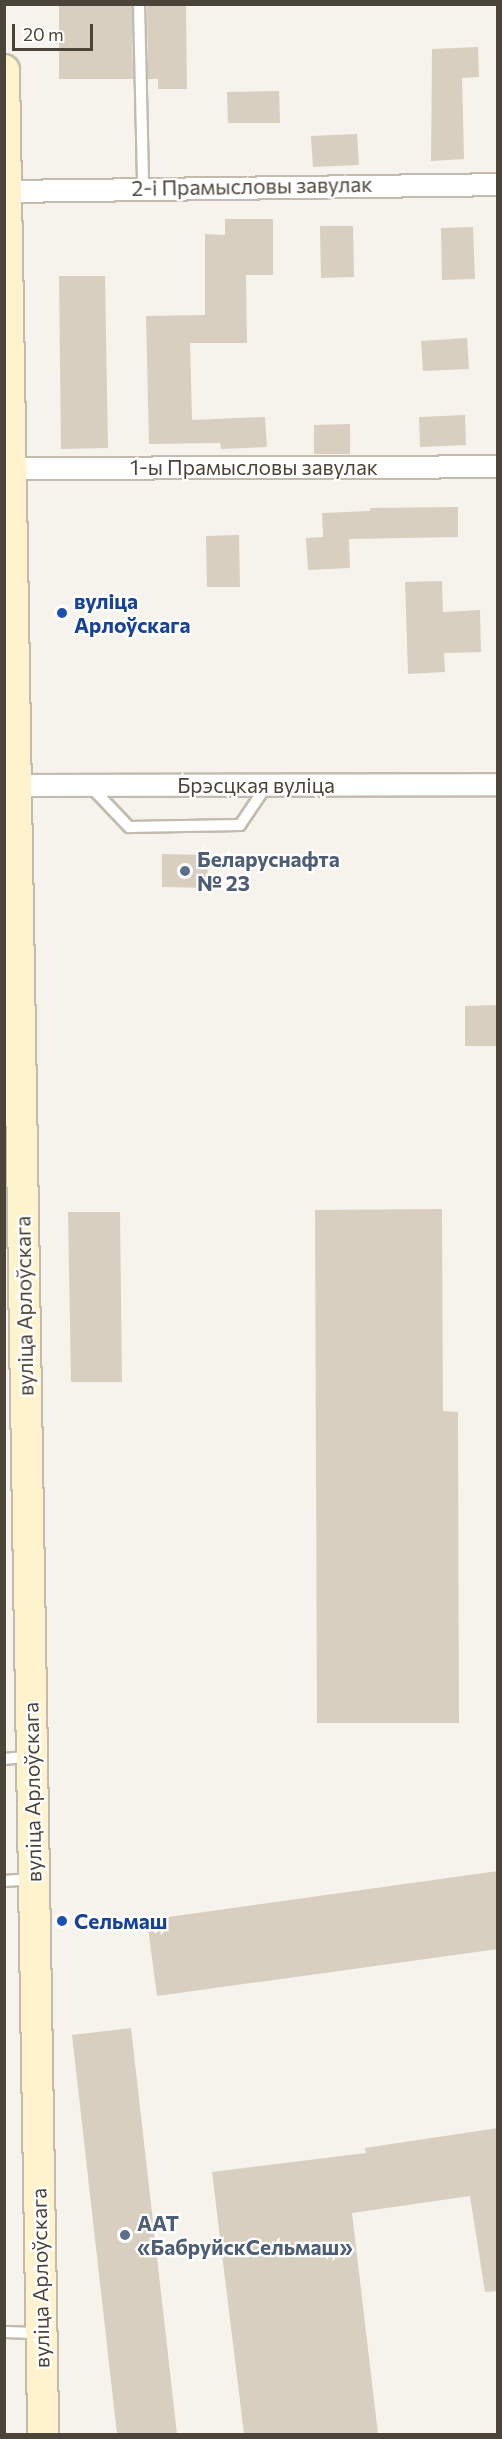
<!DOCTYPE html>
<html>
<head>
<meta charset="utf-8">
<style>
  body { margin:0 }
  #map { position:relative; width:502px; height:2439px; overflow:hidden; background:#f6f3ec; font-family:Commissioner,sans-serif }
  div>[style] { position:absolute }
  .building>* { inset:0; background:#d8cfc1 }
  .roads { filter:drop-shadow(2px 0 #c2bbae) drop-shadow(-2px 0 #c2bbae) drop-shadow(0 2px #c2bbae) drop-shadow(0 -2px #c2bbae) }
  .lane>* { height:10px; margin:-5px; padding:0 5px; transform-origin:5px; border-radius:5px; background:#fff }
  .street>* { height:21px; margin:-10.5px; padding:0 10.5px; transform-origin:10.5px; border-radius:10.5px; background:#fff }
  .secondary>* { height:30px; margin:-15px; padding:0 15px; transform-origin:15px; border-radius:15px; background:#fff3cd }
  .dots>* { width:16px; height:16px; translate:-50% -50%; box-sizing:border-box; border:3px solid #fff; border-radius:50% }
  span { translate:-50% -50%; white-space:nowrap; text-align:center; line-height:1.15; -webkit-text-stroke:4.5px #fff; paint-order:stroke }
  .street-label { font-size:21px; color:#4b4439 }
  .transit-label { font-size:21px; color:#164399; font-weight:700 }
  .left { translate:0 -50%; text-align:left }
  .service-label { font-size:21px; color:#4e5e75; font-weight:700 }
  .frame { position:absolute; inset:0; border:6px solid #4b4439; pointer-events:none }
  .scale { position:absolute; left:12px; top:24px; width:81px; height:27px; box-sizing:border-box; border:3px solid #4b4439; border-top:0; padding-left:8px; font-size:18px; line-height:21px; white-space:nowrap; color:#4b4439; -webkit-text-stroke:4px #fff; paint-order:stroke }
</style>
</head>
<body>
<div id="map">
  <div class="building">
    <div style="clip-path:polygon(59px 4px,132px 4px,133px 79px,59px 79px)"></div>
    <div style="clip-path:polygon(147px 4px,186px 4px,187px 89px,158px 89px,158px 79px,148px 79px)"></div>
    <div style="clip-path:polygon(478px 47px,479px 77px,462px 78px,464px 159px,431px 161px,432px 49px)"></div>
    <div style="clip-path:polygon(279px 91px,280px 123px,228px 123px,227px 92px)"></div>
    <div style="clip-path:polygon(357px 134px,359px 165px,313px 167px,311px 136px)"></div>
    <div style="clip-path:polygon(225px 219px,273px 219px,273px 275px,246px 275px,247px 343px,190px 343px,192px 420px,265px 417px,267px 447px,221px 449px,220px 443px,149px 444px,146px 316px,205px 315px,205px 234px,225px 235px)"></div>
    <div style="clip-path:polygon(320px 226px,353px 226px,354px 277px,321px 278px)"></div>
    <div style="clip-path:polygon(473px 227px,475px 279px,442px 280px,441px 228px)"></div>
    <div style="clip-path:polygon(59px 276px,105px 276px,108px 448px,61px 449px)"></div>
    <div style="clip-path:polygon(467px 338px,469px 369px,423px 371px,421px 341px)"></div>
    <div style="clip-path:polygon(465px 415px,466px 445px,420px 447px,419px 417px)"></div>
    <div style="clip-path:polygon(350px 424px,350px 454px,314px 454px,314px 425px)"></div>
    <div style="clip-path:polygon(458px 507px,458px 537px,349px 539px,350px 568px,308px 570px,306px 538px,323px 537px,322px 513px,370px 511px,370px 508px)"></div>
    <div style="clip-path:polygon(239px 535px,240px 587px,207px 587px,206px 536px)"></div>
    <div style="clip-path:polygon(442px 581px,443px 612px,480px 610px,481px 652px,444px 653px,445px 672px,408px 674px,405px 582px)"></div>
    <div style="clip-path:polygon(162px 854px,208px 855px,207px 888px,162px 887px)"></div>
    <div style="clip-path:polygon(498px 1005px,498px 1046px,465px 1046px,465px 1006px)"></div>
    <div style="clip-path:polygon(442px 1209px,443px 1411px,458px 1412px,459px 1723px,317px 1723px,315px 1210px)"></div>
    <div style="clip-path:polygon(68px 1212px,120px 1212px,122px 1382px,71px 1382px)"></div>
    <div style="clip-path:polygon(498px 1871px,498px 1949px,157px 1996px,147px 1920px)"></div>
    <div style="clip-path:polygon(131px 2028px,177px 2434px,117px 2434px,72px 2035px)"></div>
    <div style="clip-path:polygon(498px 2128px,498px 2291px,485px 2292px,470px 2196px,352px 2213px,378px 2434px,244px 2434px,212px 2172px,366px 2153px,365px 2148px)"></div>
  </div>
  <div class="roads">
    <div class="lane">
      <div style="left:139px;top:4px;width:182px;rotate:88.7deg"></div>
      <div style="left:90px;top:786px;width:57px;rotate:46.4deg"></div>
      <div style="left:129px;top:827px;width:111px;rotate:-1deg"></div>
      <div style="left:240px;top:825px;width:48px;rotate:-56deg"></div>
      <div style="left:4px;top:1759px;width:27px;rotate:-6deg"></div>
      <div style="left:4px;top:1881px;width:29px;rotate:-4deg"></div>
      <div style="left:4px;top:2332px;width:37px;rotate:2deg"></div>
    </div>
    <div class="street">
      <div style="left:7px;top:191px;width:491px;rotate:-0.8deg"></div>
      <div style="left:11px;top:468px;width:487px;rotate:-0.2deg"></div>
      <div style="left:15px;top:785px;width:483px;rotate:-0.1deg"></div>
    </div>
    <div class="secondary">
      <div style="left:4px;top:70px;width:2364px;rotate:89.05deg"></div>
    </div>
  </div>
  <div class="dots">
    <div style="left:62px;top:613px;background:#1a4fb4"></div>
    <div style="left:185px;top:871px;background:#5c6f8a"></div>
    <div style="left:62px;top:1921px;background:#1a4fb4"></div>
    <div style="left:125px;top:2235px;background:#5c6f8a"></div>
  </div>
  <div class="street-label">
    <span style="left:252px;top:186px;rotate:-1deg">2-і Прамысловы завулак</span>
    <span style="left:254px;top:467px">1-ы Прамысловы завулак</span>
    <span style="left:256px;top:785px">Брэсцкая вуліца</span>
    <span style="left:24px;top:1306px;rotate:-91deg">вуліца Арлоўскага</span>
    <span style="left:32px;top:1792px;rotate:-91deg">вуліца Арлоўскага</span>
    <span style="left:40px;top:2278px;rotate:-91deg">вуліца Арлоўскага</span>
  </div>
  <div class="transit-label">
    <span class="left" style="left:74px;top:613px">вуліца<br>Арлоўскага</span>
    <span class="left" style="left:74px;top:1921px">Сельмаш</span>
  </div>
  <div class="service-label">
    <span class="left" style="left:197px;top:871px">Беларуснафта<br>№ 23</span>
    <span class="left" style="left:137px;top:2235px">ААТ<br>«БабруйскСельмаш»</span>
  </div>
  <div class="frame"></div>
  <div class="scale">20 m</div>
</div>
</body>
</html>
